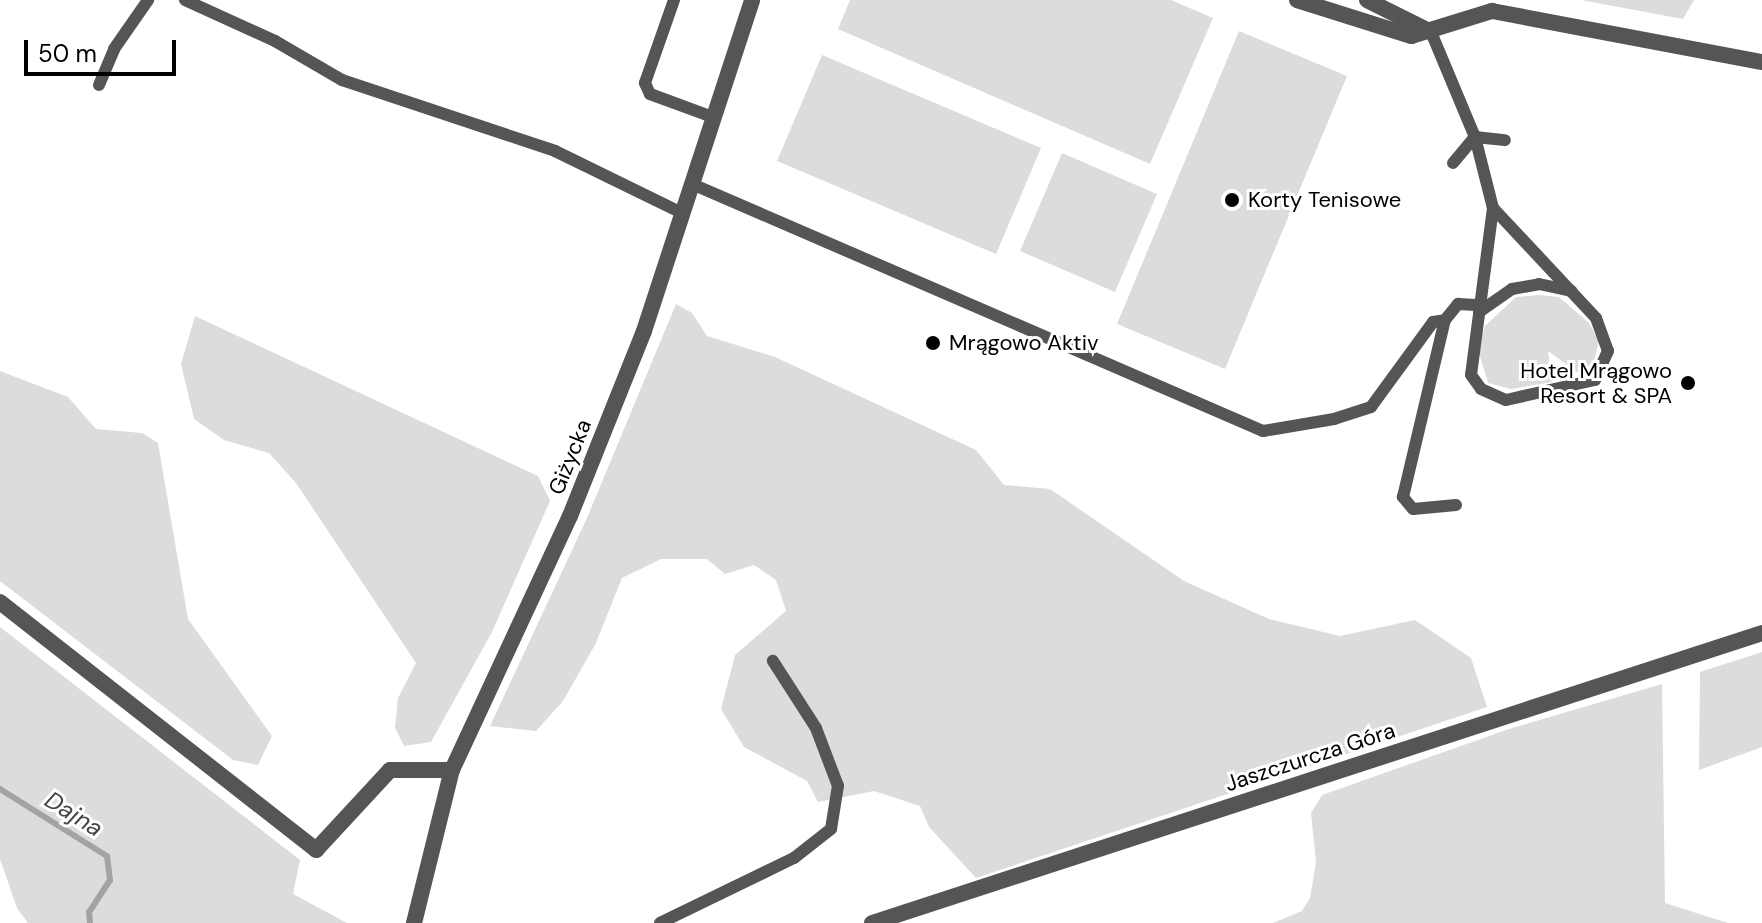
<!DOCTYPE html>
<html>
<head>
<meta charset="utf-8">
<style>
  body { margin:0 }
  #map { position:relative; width:1762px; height:923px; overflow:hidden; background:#fff; font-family:"DM Sans",sans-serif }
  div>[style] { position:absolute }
  .green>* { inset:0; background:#dcdcdc }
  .stream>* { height:6px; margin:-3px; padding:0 3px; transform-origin:3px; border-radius:3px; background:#a3a3a3 }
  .service>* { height:12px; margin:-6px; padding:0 6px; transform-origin:6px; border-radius:6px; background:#555 }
  .minor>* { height:16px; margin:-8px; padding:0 8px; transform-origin:8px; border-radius:8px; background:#555 }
  .tertiary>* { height:16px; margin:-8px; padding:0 8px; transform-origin:8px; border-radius:8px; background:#555 }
  .dots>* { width:22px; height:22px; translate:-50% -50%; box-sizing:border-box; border:4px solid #fff; border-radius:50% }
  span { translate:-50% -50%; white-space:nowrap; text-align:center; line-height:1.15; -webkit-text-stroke:6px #fff; paint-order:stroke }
  .poi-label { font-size:22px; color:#000 }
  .left { translate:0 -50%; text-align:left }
  .right { translate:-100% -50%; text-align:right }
  .street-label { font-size:22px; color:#000 }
  .water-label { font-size:24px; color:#444; font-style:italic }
  .scale { position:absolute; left:24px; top:40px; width:152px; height:36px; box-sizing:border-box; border:4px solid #000; border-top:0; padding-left:10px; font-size:24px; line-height:28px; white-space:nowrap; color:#000; -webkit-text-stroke:6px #fff; paint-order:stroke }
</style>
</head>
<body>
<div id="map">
  <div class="green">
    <div style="clip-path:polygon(850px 0,1171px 0,1213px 18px,1150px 164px,838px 29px)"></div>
    <div style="clip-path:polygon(1581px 0,1694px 0,1683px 19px)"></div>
    <div style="clip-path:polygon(1239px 31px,1347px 76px,1225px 369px,1117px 324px)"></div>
    <div style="clip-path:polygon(822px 55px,1041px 148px,996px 254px,777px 161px)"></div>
    <div style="clip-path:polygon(1062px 153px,1157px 194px,1115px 292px,1020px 251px)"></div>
    <div style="clip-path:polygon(1539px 295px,1559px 297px,1589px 323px,1599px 341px,1593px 365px,1581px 375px,1548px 351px,1552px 382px,1511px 389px,1488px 383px,1478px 349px,1485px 326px,1516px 297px)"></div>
    <div style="clip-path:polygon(676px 304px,692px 313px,707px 336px,775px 357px,976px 450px,1004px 485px,1050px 489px,1184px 581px,1269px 619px,1340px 636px,1415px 620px,1471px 658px,1487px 707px,976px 878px,929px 827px,920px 806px,874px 791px,818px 802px,807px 781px,744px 747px,721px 709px,735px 655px,786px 611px,776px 580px,754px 565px,725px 574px,707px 559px,661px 559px,622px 578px,596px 643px,563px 701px,536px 731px,490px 726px,587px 518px)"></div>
    <div style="clip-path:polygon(195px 316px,538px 476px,550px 501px,492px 632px,431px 742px,404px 746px,395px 728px,398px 698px,416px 663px,296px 483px,269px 453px,224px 440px,194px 419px,181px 364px)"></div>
    <div style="clip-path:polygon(0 371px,68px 397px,96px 429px,142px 433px,158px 443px,188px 619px,272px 736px,258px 765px,233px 760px,0 581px)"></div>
    <div style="clip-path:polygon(0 627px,300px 860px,293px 894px,347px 923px,28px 923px,17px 908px,0 859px)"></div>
    <div style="clip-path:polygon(1762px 652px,1762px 747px,1699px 770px,1700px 672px)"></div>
    <div style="clip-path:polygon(1662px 684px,1665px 903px,1728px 923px,1273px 923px,1302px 911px,1310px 898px,1316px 862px,1311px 813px,1322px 795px,1509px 729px)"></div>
  </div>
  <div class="stream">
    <div style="left:0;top:789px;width:126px;rotate:32.1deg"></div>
    <div style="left:107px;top:856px;width:24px;rotate:83deg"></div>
    <div style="left:110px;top:880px;width:38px;rotate:123deg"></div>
    <div style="left:89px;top:912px;width:11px;rotate:85deg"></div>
  </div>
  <div class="service">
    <div style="left:185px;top:0;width:99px;rotate:24.5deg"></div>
    <div style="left:275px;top:41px;width:78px;rotate:30.2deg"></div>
    <div style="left:342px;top:80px;width:225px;rotate:18.4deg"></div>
    <div style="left:555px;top:151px;width:141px;rotate:26deg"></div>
    <div style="left:674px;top:0;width:88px;rotate:109.3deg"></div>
    <div style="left:645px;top:83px;width:12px;rotate:66deg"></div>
    <div style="left:650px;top:94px;width:67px;rotate:20.1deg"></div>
    <div style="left:1431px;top:32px;width:114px;rotate:67.3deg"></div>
    <div style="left:1475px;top:137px;width:73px;rotate:75.8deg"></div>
    <div style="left:1493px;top:208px;width:168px;rotate:97.5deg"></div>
    <div style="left:1471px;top:375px;width:17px;rotate:54deg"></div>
    <div style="left:1481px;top:389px;width:27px;rotate:24deg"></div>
    <div style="left:1506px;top:400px;width:91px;rotate:-12.7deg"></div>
    <div style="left:1595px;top:380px;width:32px;rotate:-66deg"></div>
    <div style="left:1608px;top:351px;width:35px;rotate:-110deg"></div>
    <div style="left:1596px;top:318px;width:151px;rotate:-133.1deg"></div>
    <div style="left:99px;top:85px;width:39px;rotate:-67deg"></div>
    <div style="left:114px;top:49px;width:60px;rotate:-55.2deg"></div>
    <div style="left:1453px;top:163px;width:34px;rotate:-50deg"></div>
    <div style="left:1475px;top:137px;width:30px;rotate:6deg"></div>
    <div style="left:692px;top:184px;width:622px;rotate:23.39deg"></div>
    <div style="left:1263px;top:431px;width:72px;rotate:-9.6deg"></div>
    <div style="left:1334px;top:419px;width:39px;rotate:-18deg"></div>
    <div style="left:1371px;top:407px;width:105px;rotate:-53.9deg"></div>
    <div style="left:1433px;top:322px;width:12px;rotate:-9deg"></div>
    <div style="left:1479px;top:312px;width:40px;rotate:-34.9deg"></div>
    <div style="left:1512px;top:289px;width:27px;rotate:-10deg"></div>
    <div style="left:1539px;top:284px;width:33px;rotate:12deg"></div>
    <div style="left:1456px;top:505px;width:43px;rotate:174.7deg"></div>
    <div style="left:1413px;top:509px;width:16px;rotate:-130deg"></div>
    <div style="left:1403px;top:497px;width:182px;rotate:-76.7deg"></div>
    <div style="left:1445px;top:320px;width:21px;rotate:-51deg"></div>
    <div style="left:1458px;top:304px;width:22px;rotate:3deg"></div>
    <div style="left:660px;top:923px;width:149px;rotate:-25.9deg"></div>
    <div style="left:794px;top:858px;width:47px;rotate:-38.1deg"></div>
    <div style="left:831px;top:829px;width:44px;rotate:-80.8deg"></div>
    <div style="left:838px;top:786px;width:62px;rotate:-110.8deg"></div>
    <div style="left:816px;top:728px;width:80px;rotate:-122.7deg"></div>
  </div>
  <div class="minor">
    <div style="left:1297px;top:0;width:120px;rotate:17.5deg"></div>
    <div style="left:1411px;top:36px;width:85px;rotate:-17.2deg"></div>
    <div style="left:1492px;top:11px;width:275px;rotate:10.7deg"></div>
    <div style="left:1367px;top:0;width:72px;rotate:26.6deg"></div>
    <div style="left:0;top:602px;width:402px;rotate:38.1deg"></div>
    <div style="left:316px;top:850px;width:109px;rotate:-47.2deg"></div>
    <div style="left:390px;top:770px;width:62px"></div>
    <div style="left:872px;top:923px;width:936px;rotate:-18.05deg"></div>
  </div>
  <div class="tertiary">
    <div style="left:414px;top:923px;width:158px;rotate:-76.1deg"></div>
    <div style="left:452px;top:770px;width:280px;rotate:-65.1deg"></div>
    <div style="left:570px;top:516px;width:199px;rotate:-68.2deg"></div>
    <div style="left:644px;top:331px;width:348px;rotate:-71.9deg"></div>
  </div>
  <div class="dots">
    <div style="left:1232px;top:200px;background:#000"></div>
    <div style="left:933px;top:343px;background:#000"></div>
    <div style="left:1688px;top:383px;background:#000"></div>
  </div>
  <div class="poi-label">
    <span class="left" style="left:1248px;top:200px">Korty Tenisowe</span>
    <span class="left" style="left:949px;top:343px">Mrągowo Aktiv</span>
    <span class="right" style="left:1672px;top:383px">Hotel Mrągowo<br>Resort &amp; SPA</span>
  </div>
  <div class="street-label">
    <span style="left:570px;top:457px;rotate:-68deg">Giżycka</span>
    <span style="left:1310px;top:757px;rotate:-18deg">Jaszczurcza Góra</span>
  </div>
  <div class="water-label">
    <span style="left:74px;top:814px;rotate:32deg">Dajna</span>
  </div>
  <div class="scale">50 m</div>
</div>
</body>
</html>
